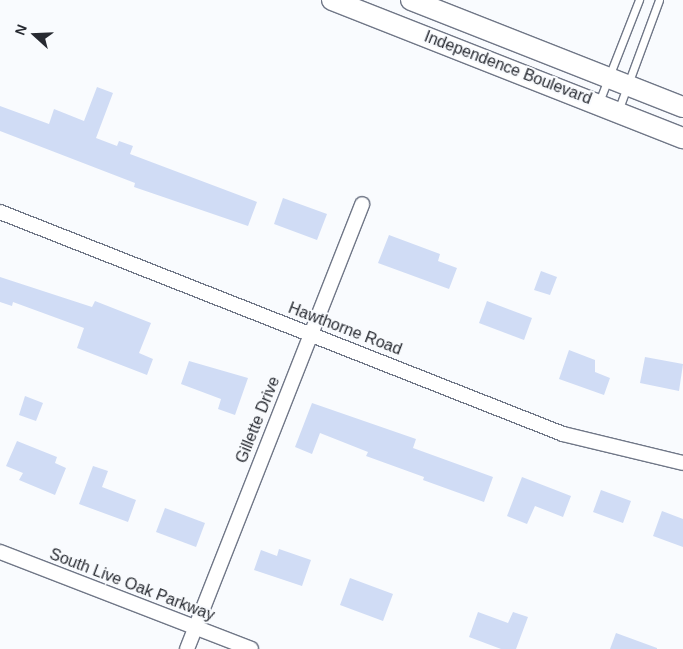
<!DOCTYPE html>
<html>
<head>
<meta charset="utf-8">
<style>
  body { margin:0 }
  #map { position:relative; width:683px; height:649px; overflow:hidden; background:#f9fbfe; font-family:Helvetica,sans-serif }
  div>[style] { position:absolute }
  .building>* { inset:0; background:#d0dcf5 }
  .roads { filter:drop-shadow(1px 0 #707787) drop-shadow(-1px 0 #707787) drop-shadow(0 1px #707787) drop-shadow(0 -1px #707787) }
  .service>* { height:7px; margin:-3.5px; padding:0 3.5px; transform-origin:3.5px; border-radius:3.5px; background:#fff }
  .minor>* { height:14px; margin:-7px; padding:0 7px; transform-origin:7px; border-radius:7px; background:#fff }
  .secondary>* { height:20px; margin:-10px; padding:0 10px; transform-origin:10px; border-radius:10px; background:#fff }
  span { translate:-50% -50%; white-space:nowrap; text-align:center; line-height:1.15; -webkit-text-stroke:4px #f9fbfe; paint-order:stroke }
  .street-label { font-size:16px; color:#272a31 }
  .north { position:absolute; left:10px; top:10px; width:50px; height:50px; -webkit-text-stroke:4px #f9fbfe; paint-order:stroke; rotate:290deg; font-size:14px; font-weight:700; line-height:20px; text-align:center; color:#272a31 }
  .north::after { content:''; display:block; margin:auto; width:18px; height:22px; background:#272a31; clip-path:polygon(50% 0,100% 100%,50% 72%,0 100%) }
</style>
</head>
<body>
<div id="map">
  <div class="building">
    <div style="clip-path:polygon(97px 87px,113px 93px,96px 138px,117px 146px,119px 141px,133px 146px,130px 154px,257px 202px,248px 226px,134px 187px,135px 183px,0 131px,0 106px,49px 124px,54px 109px,84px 121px)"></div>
    <div style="clip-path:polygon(283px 198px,327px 214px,317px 240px,274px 224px)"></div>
    <div style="clip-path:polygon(389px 235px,440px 254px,438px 261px,457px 268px,449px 289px,378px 263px)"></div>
    <div style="clip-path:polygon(541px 271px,557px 277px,550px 295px,534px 290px)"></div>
    <div style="clip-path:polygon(0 277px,92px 307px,95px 301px,151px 323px,139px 353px,153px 359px,147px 375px,77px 348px,84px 328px,13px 302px,12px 306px,0 302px)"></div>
    <div style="clip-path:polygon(487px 301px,532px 318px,524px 340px,479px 323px)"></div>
    <div style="clip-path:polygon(569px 350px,595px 360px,595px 372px,610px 378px,604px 395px,559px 379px)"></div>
    <div style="clip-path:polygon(645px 357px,683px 364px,679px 391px,640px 383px)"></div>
    <div style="clip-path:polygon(189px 361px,248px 378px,235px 415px,218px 409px,221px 399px,181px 384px)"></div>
    <div style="clip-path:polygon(25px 396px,43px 403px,36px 421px,19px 415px)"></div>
    <div style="clip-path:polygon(312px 403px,416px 439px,413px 448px,493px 477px,484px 502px,423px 480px,424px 477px,366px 456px,368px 452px,320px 433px,312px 454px,295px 447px)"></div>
    <div style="clip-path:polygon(17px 441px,57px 457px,55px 463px,66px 468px,55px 495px,19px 480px,23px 473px,6px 466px)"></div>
    <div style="clip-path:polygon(93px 466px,108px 471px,102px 487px,136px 500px,128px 522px,79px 504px)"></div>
    <div style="clip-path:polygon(522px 477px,571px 496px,563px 517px,535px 506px,527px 524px,507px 516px)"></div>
    <div style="clip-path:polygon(601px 490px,631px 501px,623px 523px,593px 512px)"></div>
    <div style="clip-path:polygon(165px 508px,205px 523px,196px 547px,156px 532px)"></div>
    <div style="clip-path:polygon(662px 511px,683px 519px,683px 547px,653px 536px)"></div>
    <div style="clip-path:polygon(279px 549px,311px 560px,302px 586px,254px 570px,261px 550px,277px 556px)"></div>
    <div style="clip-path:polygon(350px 578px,393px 594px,383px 621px,340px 605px)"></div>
    <div style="clip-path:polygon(478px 612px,508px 623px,513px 612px,528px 617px,516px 649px,501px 649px,469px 637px)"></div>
    <div style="clip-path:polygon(616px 633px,657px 648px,657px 649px,610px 649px)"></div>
  </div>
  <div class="roads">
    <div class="service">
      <div style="left:599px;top:102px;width:110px;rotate:-68.6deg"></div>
      <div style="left:618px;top:111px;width:118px;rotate:-69.7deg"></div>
    </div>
    <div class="minor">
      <div style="left:0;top:212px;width:605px;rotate:21.52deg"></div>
      <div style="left:563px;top:434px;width:123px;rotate:13.6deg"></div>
      <div style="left:0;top:552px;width:269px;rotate:21.1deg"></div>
      <div style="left:187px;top:649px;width:478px;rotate:-68.5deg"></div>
    </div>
    <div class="secondary">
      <div style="left:332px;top:0;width:377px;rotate:21.5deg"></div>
      <div style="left:411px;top:0;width:292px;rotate:21.5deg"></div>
    </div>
  </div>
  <div class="street-label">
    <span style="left:508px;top:68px;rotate:21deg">Independence Boulevard</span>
    <span style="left:345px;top:329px;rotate:21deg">Hawthorne Road</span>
    <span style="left:258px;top:420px;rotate:-68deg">Gillette Drive</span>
    <span style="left:132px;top:585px;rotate:21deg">South Live Oak Parkway</span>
  </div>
  <div class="north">N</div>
</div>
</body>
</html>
